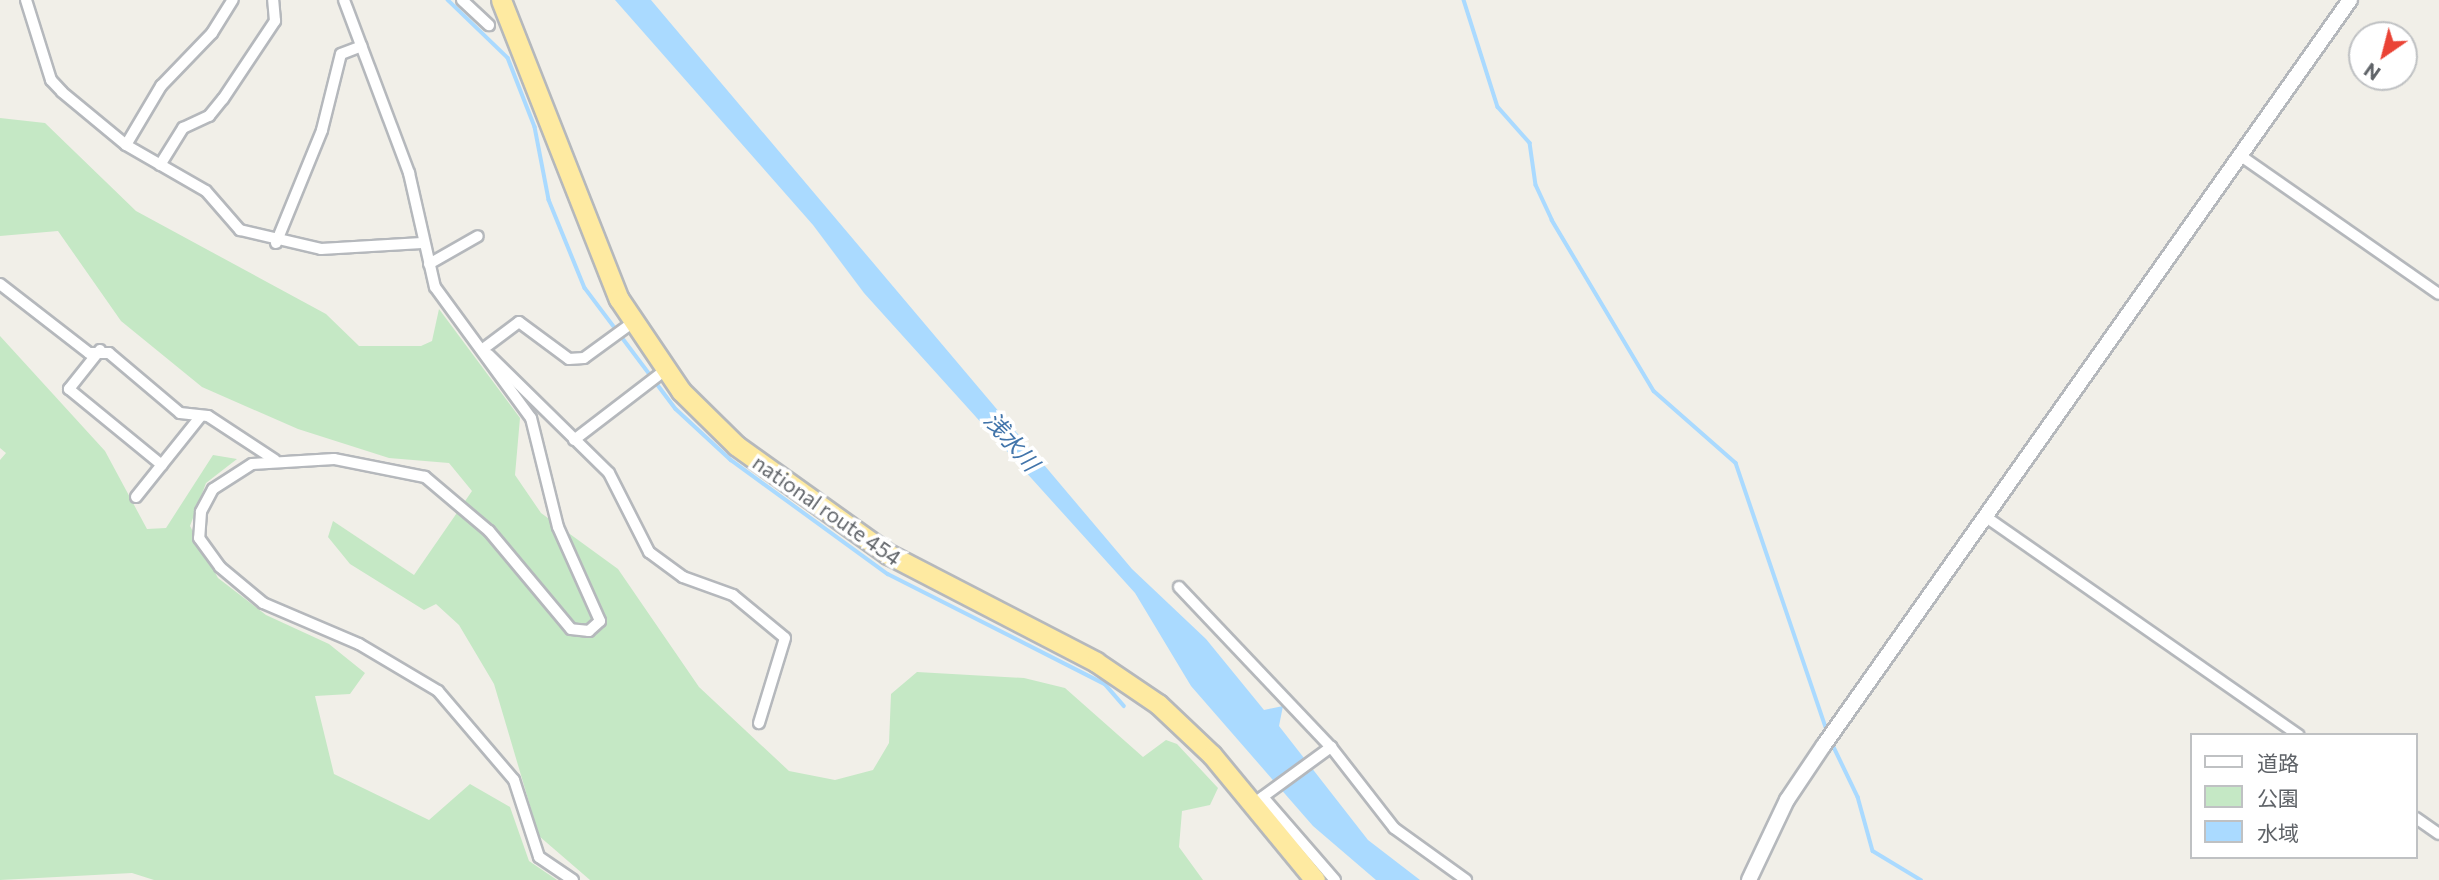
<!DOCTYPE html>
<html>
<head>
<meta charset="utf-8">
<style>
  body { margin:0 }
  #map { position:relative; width:2439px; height:880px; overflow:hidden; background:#f1efe8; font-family:Commissioner,"Noto Sans JP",sans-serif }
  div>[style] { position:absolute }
  .green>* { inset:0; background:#c5e8c5 }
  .water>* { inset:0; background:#aadaff }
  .stream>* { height:3.5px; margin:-1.75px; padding:0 1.75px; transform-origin:1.75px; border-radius:1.75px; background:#aadaff }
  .roads { filter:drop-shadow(2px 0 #b5b8bc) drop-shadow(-2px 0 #b5b8bc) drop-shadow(0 2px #b5b8bc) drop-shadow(0 -2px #b5b8bc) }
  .minor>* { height:10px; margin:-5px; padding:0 5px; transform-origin:5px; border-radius:5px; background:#fff }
  .tertiary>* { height:14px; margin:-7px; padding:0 7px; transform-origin:7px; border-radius:7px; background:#fff }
  .trunk>* { height:19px; margin:-9.5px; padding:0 9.5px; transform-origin:9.5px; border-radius:9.5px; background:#feeaa1 }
  span { translate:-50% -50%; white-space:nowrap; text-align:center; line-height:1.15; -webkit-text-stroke:7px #fff; paint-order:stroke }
  .street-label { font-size:21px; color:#5f6368 }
  .water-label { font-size:23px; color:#4174aa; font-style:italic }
  .legend { position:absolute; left:2190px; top:733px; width:228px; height:126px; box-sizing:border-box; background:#fff; border:2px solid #bfc1c3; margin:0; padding:9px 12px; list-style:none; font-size:21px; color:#5f6368 }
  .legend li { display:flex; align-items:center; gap:14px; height:35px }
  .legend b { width:35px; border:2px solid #bfc1c3 }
  .north { position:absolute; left:2348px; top:21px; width:70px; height:70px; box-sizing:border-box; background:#fff; border:2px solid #bfc1c3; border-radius:50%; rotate:215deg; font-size:19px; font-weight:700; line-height:28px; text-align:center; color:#5f6368 }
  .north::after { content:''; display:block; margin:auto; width:24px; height:32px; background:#ea4335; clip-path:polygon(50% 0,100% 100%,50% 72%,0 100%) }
</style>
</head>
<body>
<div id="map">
  <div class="green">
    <div style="clip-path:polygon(0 118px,45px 123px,136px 211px,326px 314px,359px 346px,421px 346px,432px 341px,439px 309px,520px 418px,515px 475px,541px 513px,618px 569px,699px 687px,789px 771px,835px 780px,873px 770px,889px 743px,891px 694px,917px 672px,1024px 678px,1065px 688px,1143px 757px,1166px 740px,1177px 744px,1218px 788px,1210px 805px,1182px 811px,1179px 847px,1203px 880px,590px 880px,539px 836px,494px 684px,459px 625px,436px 604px,424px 610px,350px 564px,328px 537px,333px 521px,414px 575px,472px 491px,449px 463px,389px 458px,298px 429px,202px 387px,121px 321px,58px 231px,0 236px)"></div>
    <div style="clip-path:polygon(0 336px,105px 451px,147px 529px,166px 528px,213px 455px,237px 459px,206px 483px,190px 526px,218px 578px,266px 615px,329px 644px,365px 673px,350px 694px,315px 696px,334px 774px,429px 820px,470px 784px,510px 807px,529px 861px,557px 880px,154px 880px,132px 873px,0 880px,0 460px,6px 453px,0 448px)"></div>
  </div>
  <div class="water">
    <div style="clip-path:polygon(615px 0,651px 0,1132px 569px,1206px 639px,1264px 710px,1283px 706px,1279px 726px,1368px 840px,1420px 880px,1376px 880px,1313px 826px,1191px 686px,1135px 593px,864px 293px,813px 225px)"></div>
  </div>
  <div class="stream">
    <div style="left:448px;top:0;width:83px;rotate:44deg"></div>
    <div style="left:508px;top:58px;width:74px;rotate:68.6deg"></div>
    <div style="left:535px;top:127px;width:74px;rotate:79.1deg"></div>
    <div style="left:549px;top:200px;width:95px;rotate:67.8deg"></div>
    <div style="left:585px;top:288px;width:151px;rotate:53.1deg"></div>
    <div style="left:676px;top:409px;width:75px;rotate:42.8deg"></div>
    <div style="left:731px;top:460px;width:194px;rotate:36deg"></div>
    <div style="left:888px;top:574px;width:243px;rotate:26.9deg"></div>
    <div style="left:1105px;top:684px;width:29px;rotate:49deg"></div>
    <div style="left:1464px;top:0;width:112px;rotate:72.4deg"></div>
    <div style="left:1498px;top:107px;width:48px;rotate:48.4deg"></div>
    <div style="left:1530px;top:143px;width:42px;rotate:81.9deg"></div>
    <div style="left:1536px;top:185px;width:38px;rotate:65deg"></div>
    <div style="left:1552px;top:220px;width:199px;rotate:59.2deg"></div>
    <div style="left:1654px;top:391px;width:109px;rotate:41.3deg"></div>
    <div style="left:1736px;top:463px;width:285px;rotate:71.2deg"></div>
    <div style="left:1832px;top:743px;width:60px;rotate:64.3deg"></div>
    <div style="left:1858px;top:797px;width:56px;rotate:74.5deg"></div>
    <div style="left:1873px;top:851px;width:56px;rotate:31.1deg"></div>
  </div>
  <div class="roads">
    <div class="minor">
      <div style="left:26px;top:0;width:84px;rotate:72.6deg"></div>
      <div style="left:51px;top:80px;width:16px;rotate:47deg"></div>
      <div style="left:62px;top:92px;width:83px;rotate:39.6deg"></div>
      <div style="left:126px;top:145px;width:92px;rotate:29.9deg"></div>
      <div style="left:206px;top:191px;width:52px;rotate:48.9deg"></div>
      <div style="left:240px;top:230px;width:83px;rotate:13.2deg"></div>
      <div style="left:321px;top:249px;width:101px;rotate:-3.4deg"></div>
      <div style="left:344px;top:0;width:185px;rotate:69.4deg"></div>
      <div style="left:409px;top:173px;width:117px;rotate:77.2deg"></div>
      <div style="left:435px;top:287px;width:162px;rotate:53.8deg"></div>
      <div style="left:531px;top:418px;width:112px;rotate:76.1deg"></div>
      <div style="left:558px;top:527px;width:103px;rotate:65.9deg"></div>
      <div style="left:600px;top:621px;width:15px;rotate:138deg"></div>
      <div style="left:589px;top:631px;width:18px;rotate:-174deg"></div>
      <div style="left:571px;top:629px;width:128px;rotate:-129.9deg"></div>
      <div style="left:489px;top:531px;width:84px;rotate:-139.8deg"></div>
      <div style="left:425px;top:477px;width:93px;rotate:-168.8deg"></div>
      <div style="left:334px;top:459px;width:82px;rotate:176.5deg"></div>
      <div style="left:252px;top:464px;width:46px;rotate:147.3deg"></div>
      <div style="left:213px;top:489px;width:26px;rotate:118deg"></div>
      <div style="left:201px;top:512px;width:26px;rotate:94deg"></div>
      <div style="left:199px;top:538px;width:36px;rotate:54deg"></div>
      <div style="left:220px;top:567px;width:56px;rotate:39.9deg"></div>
      <div style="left:263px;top:603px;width:104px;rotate:23.1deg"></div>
      <div style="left:359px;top:644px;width:92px;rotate:30.7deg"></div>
      <div style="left:438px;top:691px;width:117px;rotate:49.5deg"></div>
      <div style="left:514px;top:780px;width:81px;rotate:72deg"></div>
      <div style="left:539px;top:857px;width:41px;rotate:34.1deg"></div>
      <div style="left:462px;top:0;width:37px;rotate:43deg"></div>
      <div style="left:126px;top:145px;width:69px;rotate:-59.3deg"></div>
      <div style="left:161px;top:86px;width:74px;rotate:-46.1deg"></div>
      <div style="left:212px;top:33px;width:39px;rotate:-58deg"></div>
      <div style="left:2241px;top:156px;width:241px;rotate:34.9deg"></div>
      <div style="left:160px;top:165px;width:44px;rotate:-58.1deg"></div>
      <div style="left:183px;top:128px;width:29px;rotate:-25deg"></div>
      <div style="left:209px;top:116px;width:22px;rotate:-51deg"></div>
      <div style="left:223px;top:99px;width:94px;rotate:-56.3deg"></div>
      <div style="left:275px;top:21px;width:21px;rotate:-95deg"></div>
      <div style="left:276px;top:243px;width:122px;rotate:-67.8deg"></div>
      <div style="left:322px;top:130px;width:78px;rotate:-76deg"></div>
      <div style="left:341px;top:54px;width:22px;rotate:-21deg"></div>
      <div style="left:429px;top:264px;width:56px;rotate:-29.7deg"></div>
      <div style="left:0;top:284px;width:113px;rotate:37.8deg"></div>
      <div style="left:89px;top:353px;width:20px"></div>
      <div style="left:109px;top:353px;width:93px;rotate:40.2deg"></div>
      <div style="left:180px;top:413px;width:28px;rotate:6deg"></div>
      <div style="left:208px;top:416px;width:80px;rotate:33.3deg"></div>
      <div style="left:483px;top:349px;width:45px;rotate:-36.9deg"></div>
      <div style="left:519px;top:322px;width:62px;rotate:36.5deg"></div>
      <div style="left:569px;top:359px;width:15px;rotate:-4deg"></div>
      <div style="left:584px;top:358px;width:59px;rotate:-36.1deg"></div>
      <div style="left:100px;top:350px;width:50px;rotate:128.5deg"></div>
      <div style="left:69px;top:389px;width:120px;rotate:39.3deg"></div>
      <div style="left:489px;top:355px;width:168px;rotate:44.5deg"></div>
      <div style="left:609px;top:473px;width:89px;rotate:63.1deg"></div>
      <div style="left:649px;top:552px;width:42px;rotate:36.3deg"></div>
      <div style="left:683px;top:577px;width:53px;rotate:19.8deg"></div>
      <div style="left:733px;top:595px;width:67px;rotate:39.6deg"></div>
      <div style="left:785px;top:638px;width:89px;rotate:107deg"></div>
      <div style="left:574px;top:440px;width:113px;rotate:-37.5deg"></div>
      <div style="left:136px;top:497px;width:102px;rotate:-51.3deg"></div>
      <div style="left:1986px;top:517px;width:381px;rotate:34.9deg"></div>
      <div style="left:1179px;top:587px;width:221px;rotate:46.5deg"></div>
      <div style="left:1331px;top:747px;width:103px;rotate:52.1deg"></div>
      <div style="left:1394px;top:828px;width:89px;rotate:35.8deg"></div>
      <div style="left:1263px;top:797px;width:110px;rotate:49.1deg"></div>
      <div style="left:1257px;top:801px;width:92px;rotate:-36.1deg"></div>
      <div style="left:2416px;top:818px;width:28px;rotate:35deg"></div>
    </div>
    <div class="tertiary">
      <div style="left:1749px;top:880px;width:89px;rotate:-64.6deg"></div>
      <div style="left:1787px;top:800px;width:66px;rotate:-56.1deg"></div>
      <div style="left:1824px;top:745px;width:912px;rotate:-54.78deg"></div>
    </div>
    <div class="trunk">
      <div style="left:501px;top:0;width:321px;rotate:68.5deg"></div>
      <div style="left:619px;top:299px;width:111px;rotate:56deg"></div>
      <div style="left:681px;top:391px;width:78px;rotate:44.5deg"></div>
      <div style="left:737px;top:446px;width:186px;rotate:35.6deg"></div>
      <div style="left:888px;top:554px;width:234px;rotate:27.4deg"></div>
      <div style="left:1096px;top:662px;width:75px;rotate:34.1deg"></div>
      <div style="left:1158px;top:704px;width:74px;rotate:43.4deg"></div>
      <div style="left:1212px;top:755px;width:162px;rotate:50.5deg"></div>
    </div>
  </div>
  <div class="street-label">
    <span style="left:827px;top:510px;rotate:35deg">national route 454</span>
  </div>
  <div class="water-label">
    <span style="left:1012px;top:441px;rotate:49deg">浅水川</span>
  </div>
  <ul class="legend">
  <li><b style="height:9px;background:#fff"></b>道路</li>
  <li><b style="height:19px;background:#c5e8c5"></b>公園</li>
  <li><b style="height:19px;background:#aadaff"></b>水域</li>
  </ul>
  <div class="north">N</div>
</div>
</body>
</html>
